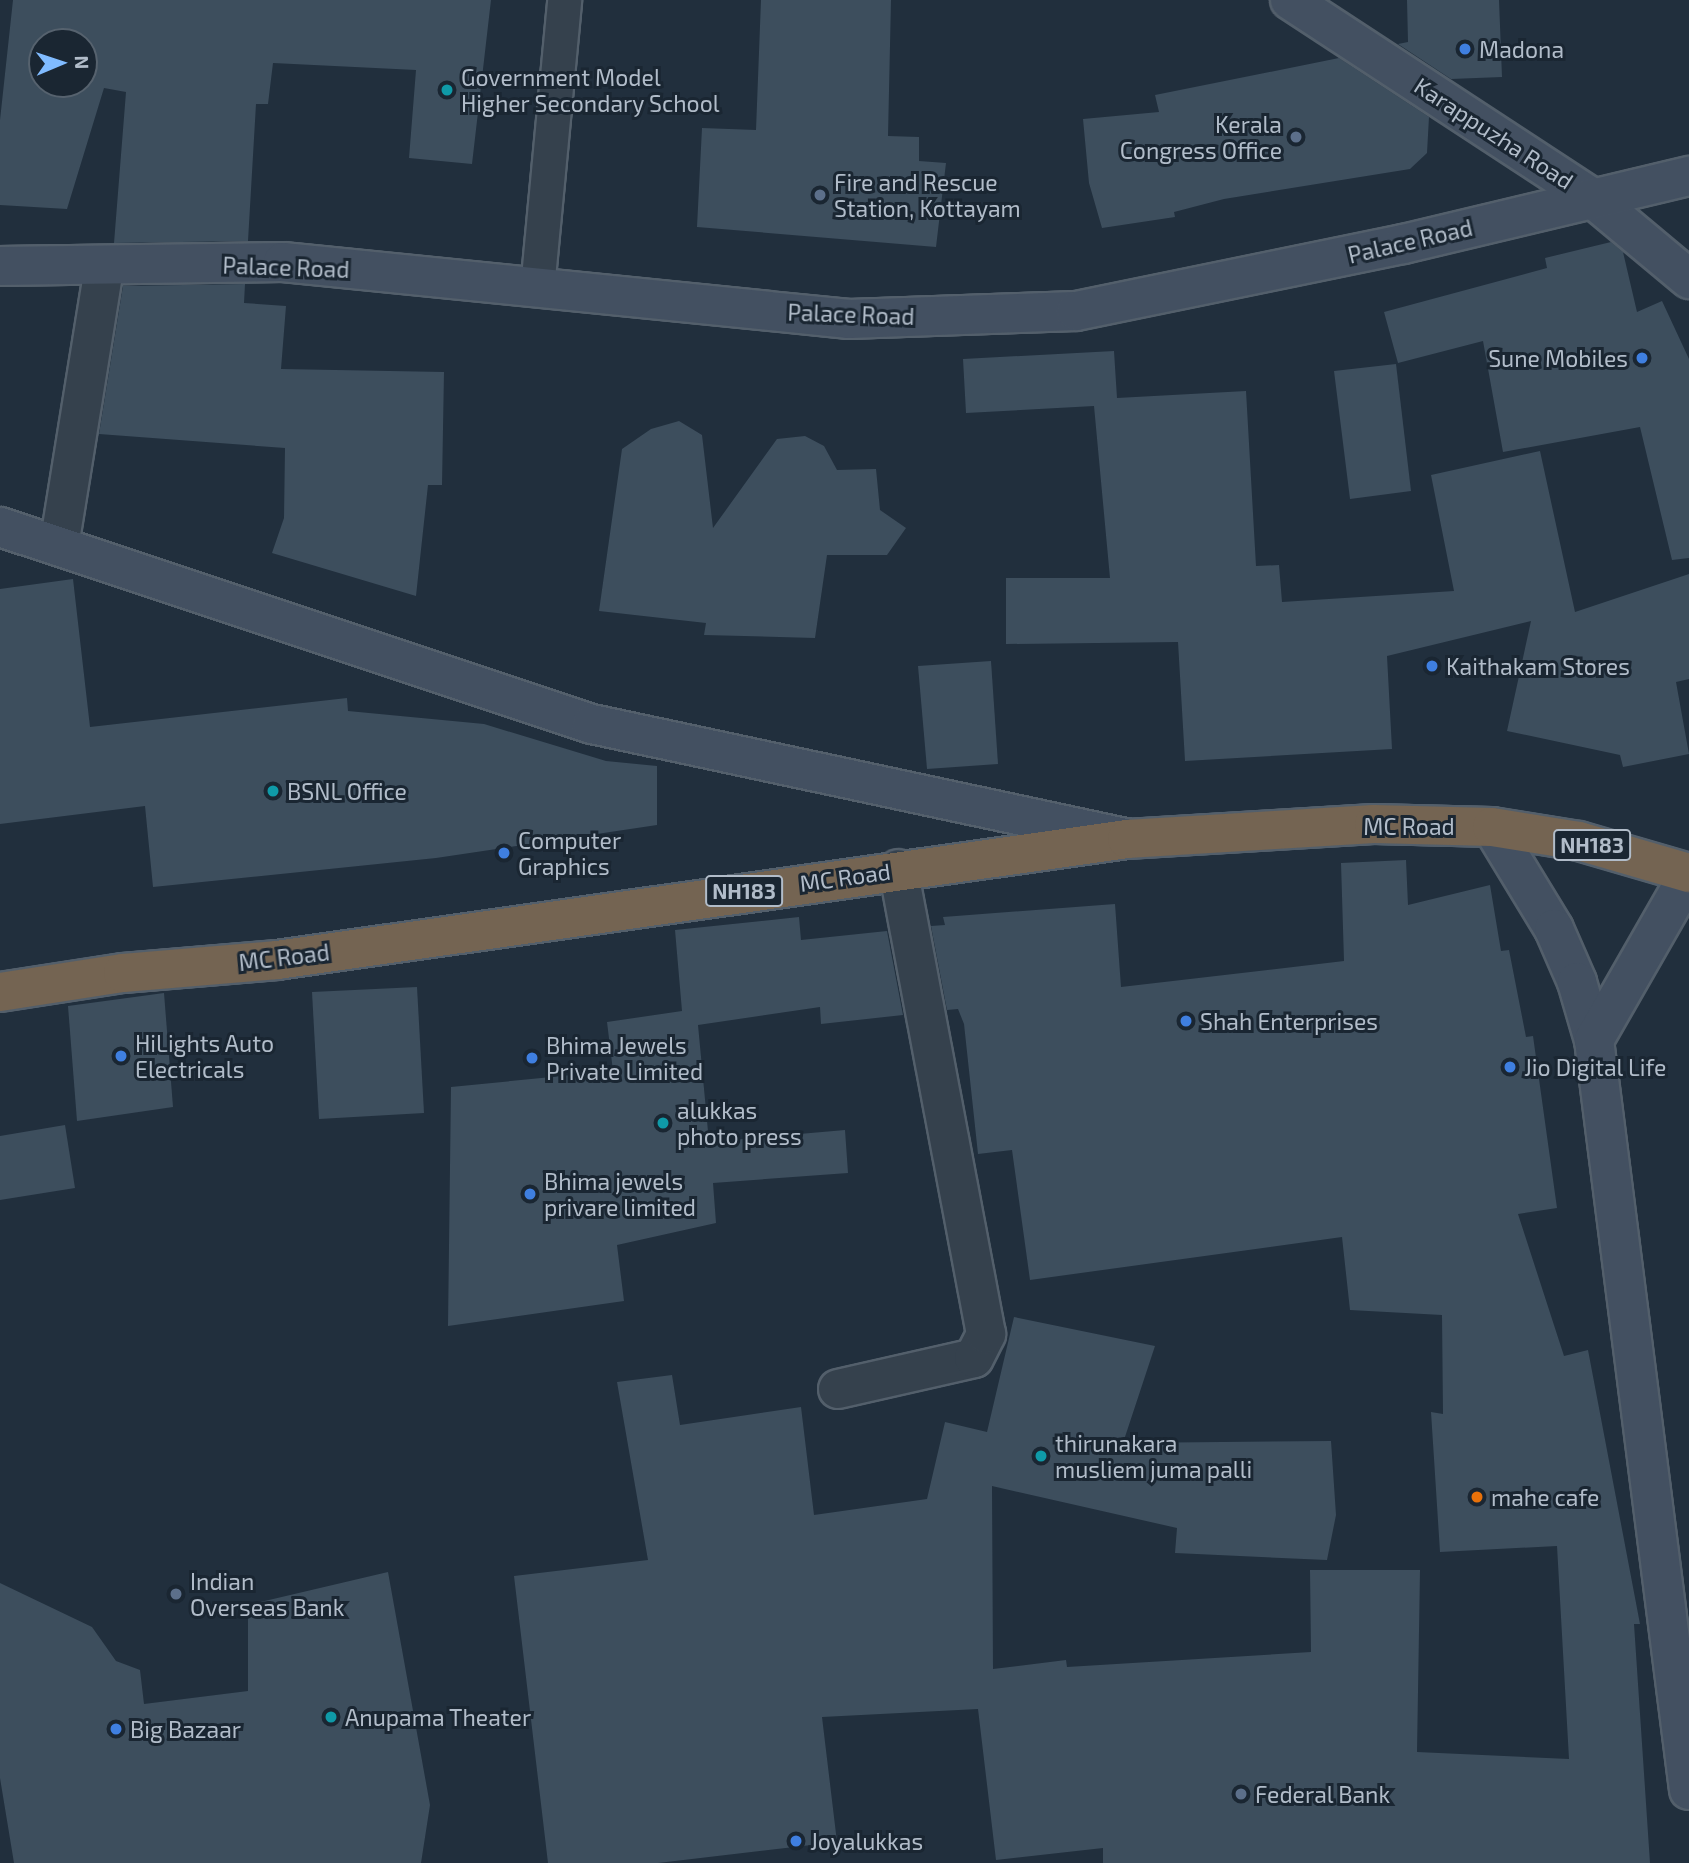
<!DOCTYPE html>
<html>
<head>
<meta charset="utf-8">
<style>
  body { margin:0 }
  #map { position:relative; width:1689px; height:1863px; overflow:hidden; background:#212f3d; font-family:"Exo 2",sans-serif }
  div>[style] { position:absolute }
  .building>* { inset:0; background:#3d4e5d }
  .roads { filter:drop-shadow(2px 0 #535f6b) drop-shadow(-2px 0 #535f6b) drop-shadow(0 2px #535f6b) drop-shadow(0 -2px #535f6b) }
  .lane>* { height:33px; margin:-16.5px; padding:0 16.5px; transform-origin:16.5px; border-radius:16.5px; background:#35414d }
  .street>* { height:38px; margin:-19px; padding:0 19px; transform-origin:19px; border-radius:19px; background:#35414d }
  .secondary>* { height:38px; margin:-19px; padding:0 19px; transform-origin:19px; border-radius:19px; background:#435061 }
  .highway>* { height:38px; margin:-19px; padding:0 19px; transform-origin:19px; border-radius:19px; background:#746452 }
  .dots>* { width:19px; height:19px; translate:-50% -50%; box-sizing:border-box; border:4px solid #1a2632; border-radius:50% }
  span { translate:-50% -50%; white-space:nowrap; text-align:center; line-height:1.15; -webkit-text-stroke:6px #1a2632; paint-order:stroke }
  .shield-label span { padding:2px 5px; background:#1a2632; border:2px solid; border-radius:5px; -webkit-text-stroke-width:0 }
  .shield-label { font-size:21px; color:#b1bcc9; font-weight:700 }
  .poi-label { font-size:23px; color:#b1bcc9 }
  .left { translate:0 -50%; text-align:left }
  .right { translate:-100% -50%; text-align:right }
  .street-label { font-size:23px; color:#b1bcc9 }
  .north { position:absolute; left:28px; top:28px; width:70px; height:70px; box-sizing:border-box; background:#1a2632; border:2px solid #56626e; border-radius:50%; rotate:88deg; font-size:19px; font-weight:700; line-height:28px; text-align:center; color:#b1bcc9 }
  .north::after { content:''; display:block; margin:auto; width:24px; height:32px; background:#80bbff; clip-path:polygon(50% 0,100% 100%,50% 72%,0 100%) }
</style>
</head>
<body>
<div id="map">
  <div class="building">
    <div style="clip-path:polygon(evenodd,13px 0,491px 0,472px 164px,409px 158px,416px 70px,273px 63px,268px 104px,256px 104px,248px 241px,114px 243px,126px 92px,104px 88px,67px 209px,0 205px,0 120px,13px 0,42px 42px,84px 42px,84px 84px,42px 84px,42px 42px)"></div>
    <div style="clip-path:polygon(761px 0,891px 0,888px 136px,919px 137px,919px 161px,946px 163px,936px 247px,697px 227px,702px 128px,756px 130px)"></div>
    <div style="clip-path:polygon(1407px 0,1499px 0,1502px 77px,1451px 79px,1398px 44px,1408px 42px)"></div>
    <div style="clip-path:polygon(1339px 58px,1429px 117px,1427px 153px,1410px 169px,1224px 199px,1174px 212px,1175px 217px,1102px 228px,1089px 183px,1083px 119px,1159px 112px,1155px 95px)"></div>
    <div style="clip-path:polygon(1611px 242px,1623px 252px,1637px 312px,1662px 301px,1689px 359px,1689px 558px,1672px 560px,1640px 427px,1503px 452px,1483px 341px,1398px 363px,1384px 312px,1547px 268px,1545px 258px)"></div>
    <div style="clip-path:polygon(245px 284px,244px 303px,286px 306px,281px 369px,444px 372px,442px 485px,428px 485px,416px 596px,272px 553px,284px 518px,285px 448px,99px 434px,123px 286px)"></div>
    <div style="clip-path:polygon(1114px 351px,1117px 398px,1246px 391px,1256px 566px,1279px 565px,1282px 602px,1454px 591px,1431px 475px,1540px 451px,1575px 612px,1689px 574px,1689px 679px,1676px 682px,1689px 754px,1623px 767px,1620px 755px,1507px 731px,1531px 621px,1387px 656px,1392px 749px,1185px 761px,1178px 642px,1006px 644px,1006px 578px,1110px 578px,1094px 406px,966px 413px,963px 359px)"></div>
    <div style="clip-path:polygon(1396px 364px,1411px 491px,1350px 499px,1334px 371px)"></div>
    <div style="clip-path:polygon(679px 421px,702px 435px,713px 528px,777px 439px,805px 436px,824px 446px,837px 470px,876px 469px,880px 510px,906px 528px,887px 555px,827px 555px,815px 638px,704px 635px,706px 623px,599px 611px,622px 449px,651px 429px)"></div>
    <div style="clip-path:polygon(73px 579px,90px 727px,347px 698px,348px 711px,484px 724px,606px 761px,657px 766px,657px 825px,436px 858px,153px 887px,145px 806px,0 824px,0 589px)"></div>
    <div style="clip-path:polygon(991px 661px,998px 764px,927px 769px,918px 666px)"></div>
    <div style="clip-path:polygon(1406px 860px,1408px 905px,1490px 885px,1501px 951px,1509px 950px,1526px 1037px,1533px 1036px,1557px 1208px,1518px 1214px,1564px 1356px,1588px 1350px,1640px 1624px,1634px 1624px,1650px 1863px,1103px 1863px,1103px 1848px,996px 1860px,978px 1709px,822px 1717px,837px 1842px,658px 1863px,548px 1863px,514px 1576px,648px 1560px,617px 1382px,672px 1375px,680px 1425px,801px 1407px,814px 1515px,927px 1499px,945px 1422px,987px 1432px,1014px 1317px,1155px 1346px,1123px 1443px,1331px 1441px,1336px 1515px,1327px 1560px,1175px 1553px,1177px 1528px,992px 1486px,993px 1669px,1066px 1660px,1067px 1667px,1311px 1652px,1310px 1570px,1420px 1570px,1417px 1752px,1569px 1759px,1557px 1546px,1440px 1552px,1431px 1412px,1443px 1414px,1442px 1315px,1350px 1310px,1342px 1237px,1030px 1280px,1012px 1150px,978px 1154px,964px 1024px,958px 1009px,947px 1010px,931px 926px,945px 925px,943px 917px,1115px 904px,1121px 987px,1344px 961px,1341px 863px)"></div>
    <div style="clip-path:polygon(799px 917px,801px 940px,887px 931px,903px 1015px,821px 1024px,820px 1007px,698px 1025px,709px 1142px,845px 1130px,848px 1173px,713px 1183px,716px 1223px,617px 1245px,624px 1301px,448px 1326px,451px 1087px,613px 1071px,607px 1022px,682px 1011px,675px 930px)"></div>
    <div style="clip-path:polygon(417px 987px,424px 1113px,319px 1119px,312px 992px)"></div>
    <div style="clip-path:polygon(164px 993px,173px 1107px,77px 1121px,68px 1006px)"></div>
    <div style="clip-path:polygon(65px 1125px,75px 1188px,0 1200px,0 1136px)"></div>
    <div style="clip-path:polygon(388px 1572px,430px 1805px,421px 1863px,14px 1863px,0 1778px,0 1583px,92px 1627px,116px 1661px,140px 1670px,144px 1704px,248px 1691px,248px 1605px)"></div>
  </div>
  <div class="roads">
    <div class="lane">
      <div style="left:537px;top:288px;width:289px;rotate:-84.6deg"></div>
    </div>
    <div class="street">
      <div style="left:59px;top:546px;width:283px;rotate:-80.8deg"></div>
      <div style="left:838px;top:1389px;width:139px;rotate:-12.8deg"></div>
      <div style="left:974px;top:1358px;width:27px;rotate:-63deg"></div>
      <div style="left:986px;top:1334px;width:473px;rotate:-100.7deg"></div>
    </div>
    <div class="secondary">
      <div style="left:1290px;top:0;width:360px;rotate:33.2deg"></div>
      <div style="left:1591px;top:197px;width:128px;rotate:39.9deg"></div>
      <div style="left:0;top:266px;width:283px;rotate:-0.8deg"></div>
      <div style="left:283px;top:262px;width:569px;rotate:5.75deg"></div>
      <div style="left:849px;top:319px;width:227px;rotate:-2deg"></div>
      <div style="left:1076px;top:311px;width:334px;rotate:-11.6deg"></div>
      <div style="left:1403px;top:244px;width:294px;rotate:-13.4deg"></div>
      <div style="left:0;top:527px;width:624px;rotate:18.41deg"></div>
      <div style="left:592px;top:724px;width:545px;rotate:12.07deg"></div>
      <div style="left:1492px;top:827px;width:119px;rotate:58.7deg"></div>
      <div style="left:1554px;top:929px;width:58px;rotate:66.5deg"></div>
      <div style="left:1577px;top:982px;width:60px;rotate:73.7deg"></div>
      <div style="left:1594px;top:1040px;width:756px;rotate:82.78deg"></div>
      <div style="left:1594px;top:1040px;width:191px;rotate:-60.2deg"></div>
    </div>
    <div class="highway">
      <div style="left:0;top:992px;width:124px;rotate:-8.8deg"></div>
      <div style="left:123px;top:973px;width:155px;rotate:-4.8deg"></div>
      <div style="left:277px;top:960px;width:859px;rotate:-8.1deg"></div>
      <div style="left:1127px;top:839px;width:247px;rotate:-3.5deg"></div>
      <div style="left:1374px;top:824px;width:118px;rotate:1.5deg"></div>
      <div style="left:1492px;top:827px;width:88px;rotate:9.1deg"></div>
      <div style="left:1579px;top:841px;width:115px;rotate:16.2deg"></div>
    </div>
  </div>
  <div class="dots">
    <div style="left:1465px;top:49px;background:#3f7fe0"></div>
    <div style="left:447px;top:90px;background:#0f9aa8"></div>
    <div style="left:1296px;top:137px;background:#5c6f8a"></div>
    <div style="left:820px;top:195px;background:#5c6f8a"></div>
    <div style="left:1642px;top:358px;background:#3f7fe0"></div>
    <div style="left:1432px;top:666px;background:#3f7fe0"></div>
    <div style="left:273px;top:791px;background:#0f9aa8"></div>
    <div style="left:504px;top:853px;background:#3f7fe0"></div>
    <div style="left:1186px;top:1021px;background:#3f7fe0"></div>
    <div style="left:121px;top:1056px;background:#3f7fe0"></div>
    <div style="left:532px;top:1058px;background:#3f7fe0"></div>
    <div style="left:1510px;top:1067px;background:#3f7fe0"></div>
    <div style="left:663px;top:1123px;background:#0f9aa8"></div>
    <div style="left:530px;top:1194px;background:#3f7fe0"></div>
    <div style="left:1041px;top:1456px;background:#0f9aa8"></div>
    <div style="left:1477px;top:1497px;background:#e8710a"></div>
    <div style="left:176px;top:1594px;background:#5c6f8a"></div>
    <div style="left:331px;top:1717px;background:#0f9aa8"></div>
    <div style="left:116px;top:1729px;background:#3f7fe0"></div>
    <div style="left:1241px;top:1794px;background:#5c6f8a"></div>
    <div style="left:796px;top:1841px;background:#3f7fe0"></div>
  </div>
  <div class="shield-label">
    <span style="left:1592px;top:845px">NH183</span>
    <span style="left:744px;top:891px">NH183</span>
  </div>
  <div class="poi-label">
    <span class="left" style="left:1479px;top:49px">Madona</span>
    <span class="left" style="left:461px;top:90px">Government Model<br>Higher Secondary School</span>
    <span class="right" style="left:1282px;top:137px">Kerala<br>Congress Office</span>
    <span class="left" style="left:834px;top:195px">Fire and Rescue<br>Station, Kottayam</span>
    <span class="right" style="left:1628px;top:358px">Sune Mobiles</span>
    <span class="left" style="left:1446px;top:666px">Kaithakam Stores</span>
    <span class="left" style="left:287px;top:791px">BSNL Office</span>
    <span class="left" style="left:518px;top:853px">Computer<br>Graphics</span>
    <span class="left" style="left:1200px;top:1021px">Shah Enterprises</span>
    <span class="left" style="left:135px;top:1056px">HiLights Auto<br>Electricals</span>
    <span class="left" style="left:546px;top:1058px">Bhima Jewels<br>Private Limited</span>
    <span class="left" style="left:1524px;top:1067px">Jio Digital Life</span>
    <span class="left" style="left:677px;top:1123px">alukkas<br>photo press</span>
    <span class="left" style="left:544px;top:1194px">Bhima jewels<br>privare limited</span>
    <span class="left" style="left:1055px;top:1456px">thirunakara<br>musliem juma palli</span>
    <span class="left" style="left:1491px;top:1497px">mahe cafe</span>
    <span class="left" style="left:190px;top:1594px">Indian<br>Overseas Bank</span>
    <span class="left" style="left:345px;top:1717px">Anupama Theater</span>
    <span class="left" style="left:130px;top:1729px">Big Bazaar</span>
    <span class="left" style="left:1255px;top:1794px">Federal Bank</span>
    <span class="left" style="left:810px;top:1841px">Joyalukkas</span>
  </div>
  <div class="street-label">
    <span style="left:1494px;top:133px;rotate:33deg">Karappuzha Road</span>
    <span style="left:1410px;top:241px;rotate:-13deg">Palace Road</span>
    <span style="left:286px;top:267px;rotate:2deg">Palace Road</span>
    <span style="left:851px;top:314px;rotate:2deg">Palace Road</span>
    <span style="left:1409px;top:826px">MC Road</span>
    <span style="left:845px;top:877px;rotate:-8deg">MC Road</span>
    <span style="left:284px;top:957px;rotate:-7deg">MC Road</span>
  </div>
  <div class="north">N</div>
</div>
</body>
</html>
